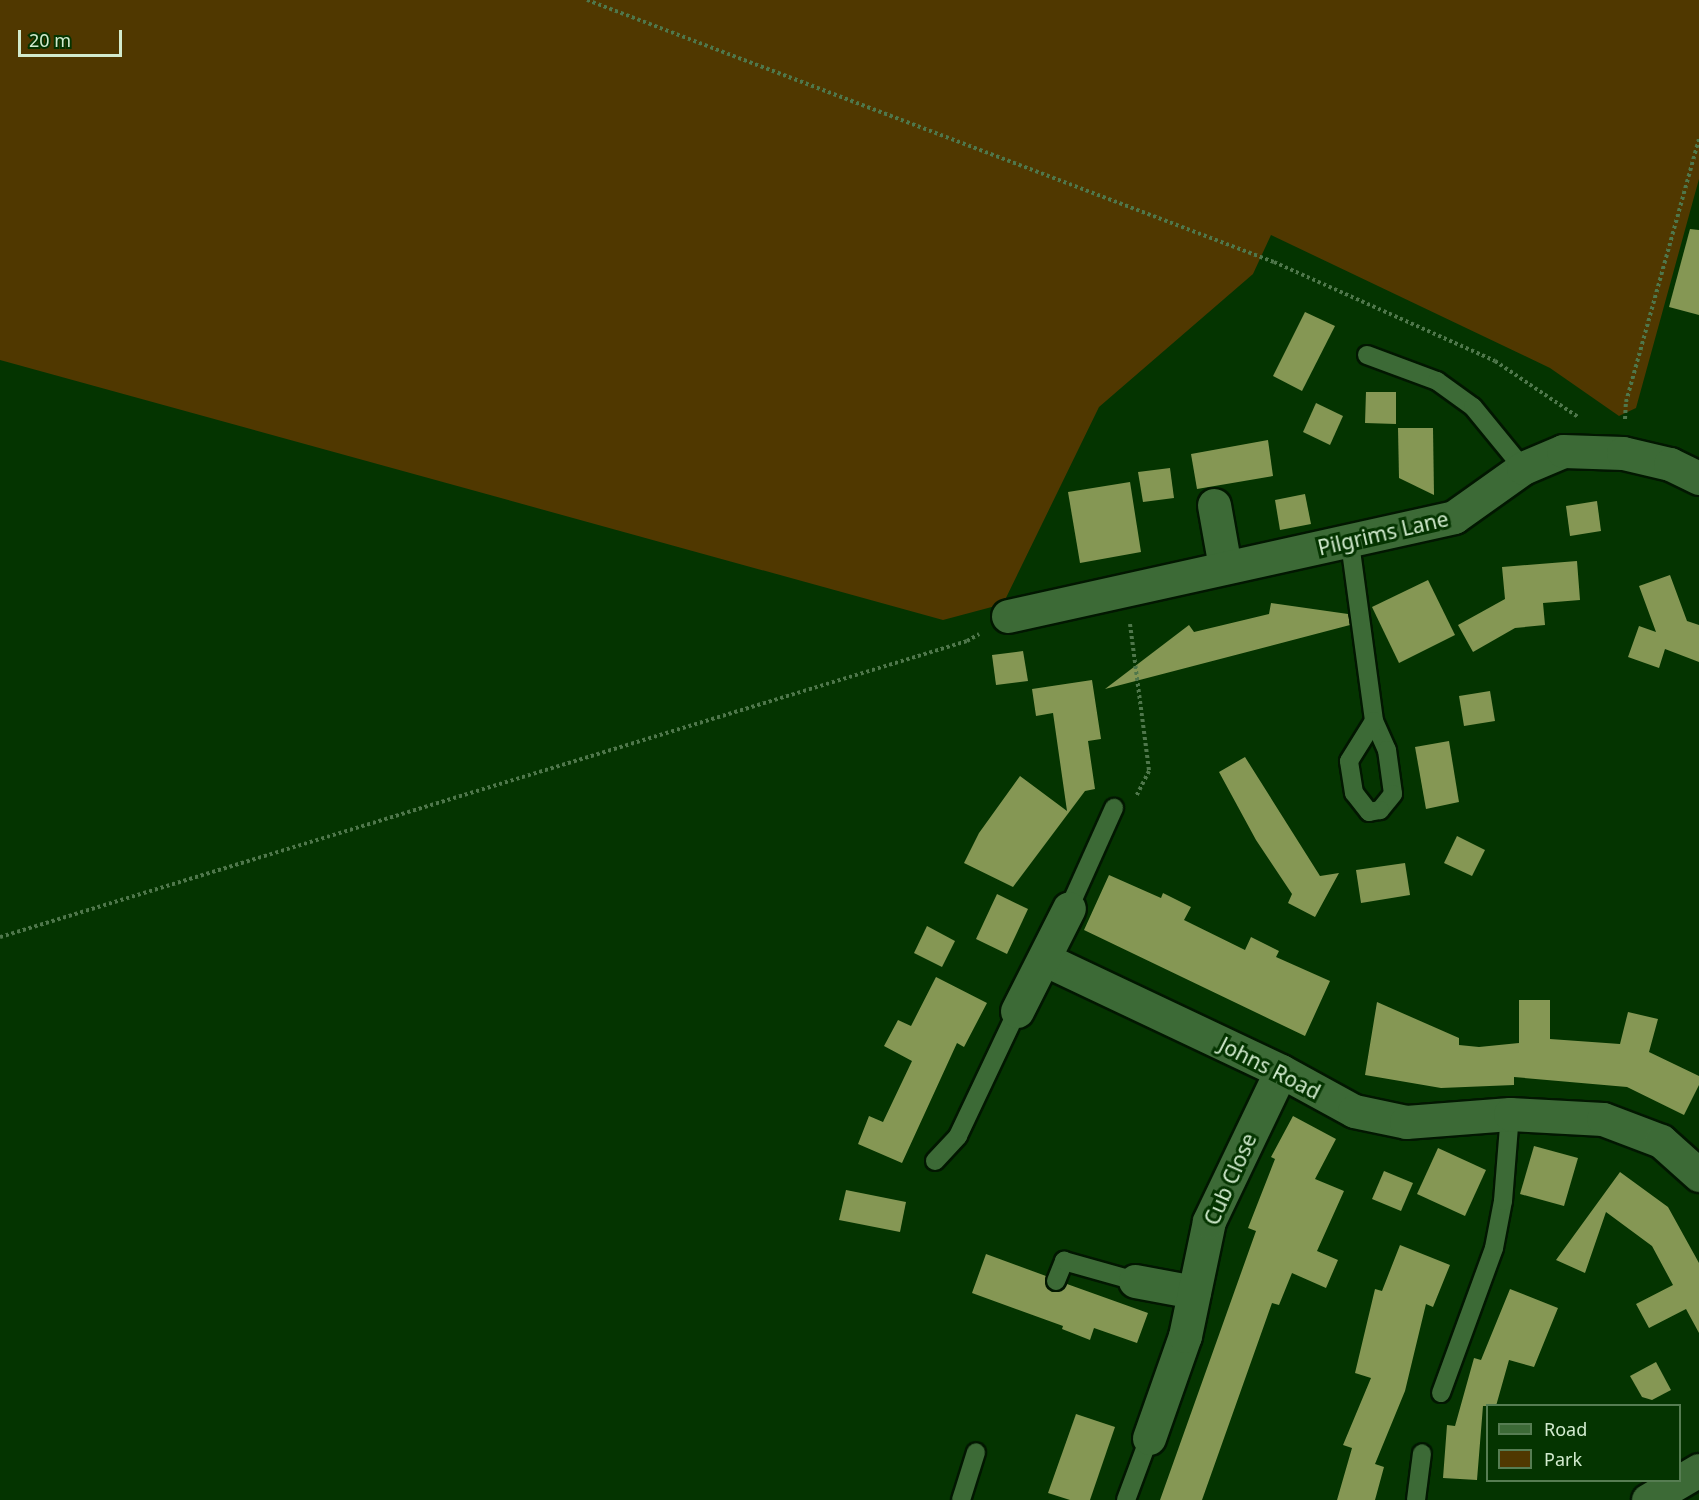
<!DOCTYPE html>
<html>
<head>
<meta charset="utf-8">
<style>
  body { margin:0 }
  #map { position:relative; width:1699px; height:1500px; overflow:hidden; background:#043400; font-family:"Noto Sans",sans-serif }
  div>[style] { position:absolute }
  .green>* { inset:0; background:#503800 }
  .building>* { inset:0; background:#859754 }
  .path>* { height:4px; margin-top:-2px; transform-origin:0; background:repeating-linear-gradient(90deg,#4f774b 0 3px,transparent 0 6px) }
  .roads { filter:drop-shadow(2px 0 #021701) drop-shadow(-2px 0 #021701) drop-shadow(0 2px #021701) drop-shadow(0 -2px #021701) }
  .service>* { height:18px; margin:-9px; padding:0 9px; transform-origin:9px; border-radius:9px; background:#3c6a36 }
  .minor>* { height:33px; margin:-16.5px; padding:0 16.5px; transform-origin:16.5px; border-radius:16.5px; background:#3c6a36 }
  span { translate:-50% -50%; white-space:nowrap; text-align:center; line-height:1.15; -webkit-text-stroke:6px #043400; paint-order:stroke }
  .street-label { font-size:21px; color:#d2ebce }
  .legend { position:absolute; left:1486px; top:1404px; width:195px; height:78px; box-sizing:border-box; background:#043400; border:2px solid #567d52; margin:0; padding:8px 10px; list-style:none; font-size:18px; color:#d2ebce }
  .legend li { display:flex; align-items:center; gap:12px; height:30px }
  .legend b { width:30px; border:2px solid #567d52 }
  .scale { position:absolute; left:18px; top:30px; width:104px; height:27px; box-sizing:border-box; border:3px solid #d2ebce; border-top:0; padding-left:8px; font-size:18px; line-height:21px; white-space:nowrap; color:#d2ebce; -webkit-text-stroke:4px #043400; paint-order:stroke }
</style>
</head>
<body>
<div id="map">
  <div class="green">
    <div style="clip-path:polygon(0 0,1699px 0,1699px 179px,1636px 408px,1619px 416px,1550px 368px,1271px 235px,1253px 274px,1099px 407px,1003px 604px,943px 620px,0 360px)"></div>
  </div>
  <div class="building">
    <div style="clip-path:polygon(1690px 229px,1699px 230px,1699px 315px,1669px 307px)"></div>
    <div style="clip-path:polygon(1305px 312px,1335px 326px,1302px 391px,1273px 376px)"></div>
    <div style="clip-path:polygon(1366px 392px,1396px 392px,1396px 424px,1365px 423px)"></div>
    <div style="clip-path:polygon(1316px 403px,1343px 416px,1330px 445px,1303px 432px)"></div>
    <div style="clip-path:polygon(1398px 428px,1433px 428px,1434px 495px,1399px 478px)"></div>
    <div style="clip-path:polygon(1268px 440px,1273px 476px,1197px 489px,1191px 454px)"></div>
    <div style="clip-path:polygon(1170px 468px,1174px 498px,1143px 502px,1138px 472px)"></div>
    <div style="clip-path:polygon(1130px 482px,1141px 552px,1080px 563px,1068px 492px)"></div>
    <div style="clip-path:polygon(1305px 494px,1311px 524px,1280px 530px,1275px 500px)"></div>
    <div style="clip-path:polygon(1597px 501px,1601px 531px,1570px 536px,1566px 506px)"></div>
    <div style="clip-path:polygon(1577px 561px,1580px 600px,1543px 603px,1545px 625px,1515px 628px,1473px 652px,1458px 625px,1505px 599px,1502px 567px)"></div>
    <div style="clip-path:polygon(1670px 575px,1687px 621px,1699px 625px,1699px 662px,1665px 649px,1659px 668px,1628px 657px,1639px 626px,1656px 632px,1639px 586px)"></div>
    <div style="clip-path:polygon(1428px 580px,1455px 635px,1399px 663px,1372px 607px)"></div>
    <div style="clip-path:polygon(1271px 603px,1348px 614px,1350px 625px,1105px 689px,1189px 625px,1194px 632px,1269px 614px)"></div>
    <div style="clip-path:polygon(1023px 651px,1028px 681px,996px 685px,992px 655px)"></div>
    <div style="clip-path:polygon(1092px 680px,1101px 739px,1088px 741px,1095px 789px,1085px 791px,1013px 887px,964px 863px,979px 833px,1020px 776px,1067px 811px,1053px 713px,1036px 716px,1032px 689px)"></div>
    <div style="clip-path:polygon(1490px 691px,1495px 721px,1464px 726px,1459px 696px)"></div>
    <div style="clip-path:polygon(1449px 741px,1459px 802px,1426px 809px,1415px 747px)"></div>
    <div style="clip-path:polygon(1245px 757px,1320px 876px,1339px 873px,1315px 917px,1288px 903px,1292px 894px,1256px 840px,1219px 772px)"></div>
    <div style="clip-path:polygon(1457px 836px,1485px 850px,1472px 876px,1444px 863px)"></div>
    <div style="clip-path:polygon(1405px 863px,1410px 895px,1361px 903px,1356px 870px)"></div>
    <div style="clip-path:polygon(1109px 875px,1161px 898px,1163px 893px,1191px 907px,1184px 920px,1245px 950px,1251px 937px,1279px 951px,1276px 957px,1330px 981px,1305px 1036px,1084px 930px)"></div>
    <div style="clip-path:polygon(997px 894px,1028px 909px,1007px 954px,976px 939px)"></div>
    <div style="clip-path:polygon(927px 926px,955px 941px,942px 967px,914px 953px)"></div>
    <div style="clip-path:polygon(936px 977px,987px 1003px,964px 1047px,957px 1043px,902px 1163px,858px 1144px,869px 1116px,883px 1122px,912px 1061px,884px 1046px,898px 1020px,911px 1026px)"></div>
    <div style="clip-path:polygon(1519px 1000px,1550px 1000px,1550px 1039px,1620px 1044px,1628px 1012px,1658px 1019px,1649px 1052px,1699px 1076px,1699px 1085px,1684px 1115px,1627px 1087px,1514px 1077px,1514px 1085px,1441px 1088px,1365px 1075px,1377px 1002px,1459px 1038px,1459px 1045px,1479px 1047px,1519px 1043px)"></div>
    <div style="clip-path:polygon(1293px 1116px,1336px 1139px,1315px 1179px,1344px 1191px,1317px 1251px,1338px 1260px,1326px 1288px,1292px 1273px,1279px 1305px,1272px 1303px,1202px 1500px,1160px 1500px,1256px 1231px,1248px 1228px,1275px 1159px,1271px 1157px)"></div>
    <div style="clip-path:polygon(1534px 1146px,1578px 1158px,1564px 1206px,1520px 1194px)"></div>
    <div style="clip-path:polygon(1438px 1148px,1486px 1170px,1465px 1216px,1417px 1194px)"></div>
    <div style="clip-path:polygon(1384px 1171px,1413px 1183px,1401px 1211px,1372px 1199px)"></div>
    <div style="clip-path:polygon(1620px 1172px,1668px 1207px,1699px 1263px,1699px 1333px,1686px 1309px,1649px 1328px,1636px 1304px,1673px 1285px,1652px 1246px,1606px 1212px,1585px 1273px,1556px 1260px)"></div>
    <div style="clip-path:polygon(846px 1190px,906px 1202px,900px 1232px,839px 1220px)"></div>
    <div style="clip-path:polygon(1400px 1245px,1450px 1265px,1433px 1307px,1426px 1304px,1405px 1391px,1375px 1464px,1384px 1467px,1375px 1500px,1337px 1500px,1352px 1448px,1343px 1445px,1371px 1378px,1355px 1373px,1375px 1289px,1382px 1291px)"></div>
    <div style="clip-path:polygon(986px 1254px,1046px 1276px,1047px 1287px,1052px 1292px,1062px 1290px,1067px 1284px,1148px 1313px,1137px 1343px,1094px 1328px,1090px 1340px,1062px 1329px,1063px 1326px,972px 1293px)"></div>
    <div style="clip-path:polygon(1510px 1289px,1558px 1308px,1534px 1367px,1509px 1360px,1496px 1406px,1483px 1406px,1477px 1480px,1443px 1478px,1447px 1425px,1455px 1426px,1474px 1358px,1481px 1360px)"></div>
    <div style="clip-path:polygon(1656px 1362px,1671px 1390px,1652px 1400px,1642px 1397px,1630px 1376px)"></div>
    <div style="clip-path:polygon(1076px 1414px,1115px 1427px,1090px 1500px,1070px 1500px,1048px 1493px)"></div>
  </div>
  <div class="path">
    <div style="left:587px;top:0;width:735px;rotate:20.88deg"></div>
    <div style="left:1274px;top:262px;width:242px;rotate:24.1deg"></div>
    <div style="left:1495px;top:361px;width:100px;rotate:34deg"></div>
    <div style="left:1625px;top:419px;width:17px;rotate:-87deg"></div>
    <div style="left:1626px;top:402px;width:273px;rotate:-74.5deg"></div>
    <div style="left:1130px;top:624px;width:148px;rotate:82.6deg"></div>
    <div style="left:1149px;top:771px;width:27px;rotate:117deg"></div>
    <div style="left:0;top:937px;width:1011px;rotate:-17.02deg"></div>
    <div style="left:967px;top:641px;width:14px;rotate:-30deg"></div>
  </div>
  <div class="roads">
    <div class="service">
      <div style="left:1367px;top:355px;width:75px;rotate:20.4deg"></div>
      <div style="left:1437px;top:381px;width:44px;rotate:35.8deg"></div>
      <div style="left:1473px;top:407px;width:79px;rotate:50.7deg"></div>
      <div style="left:1350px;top:543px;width:180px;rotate:82.3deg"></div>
      <div style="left:1374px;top:721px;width:32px;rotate:66deg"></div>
      <div style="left:1387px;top:750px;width:44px;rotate:82.2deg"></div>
      <div style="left:1393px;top:794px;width:21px;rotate:129deg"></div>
      <div style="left:1380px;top:810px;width:11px;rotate:170deg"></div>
      <div style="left:1369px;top:812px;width:24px;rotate:-128deg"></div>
      <div style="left:1354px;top:793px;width:32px;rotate:-99deg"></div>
      <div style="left:1349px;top:761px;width:47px;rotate:-58deg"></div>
      <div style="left:1069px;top:908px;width:110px;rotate:-65.8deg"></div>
      <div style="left:935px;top:1161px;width:34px;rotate:-47deg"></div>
      <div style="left:958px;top:1136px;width:138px;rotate:-64.7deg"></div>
      <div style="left:1056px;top:1281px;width:22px;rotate:-68deg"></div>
      <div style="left:1064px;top:1261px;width:74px;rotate:15.7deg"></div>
      <div style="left:1441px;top:1393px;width:154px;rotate:-69.9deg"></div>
      <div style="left:1494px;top:1248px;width:48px;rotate:-79.2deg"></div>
      <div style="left:1503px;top:1201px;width:87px;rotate:-85.4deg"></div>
      <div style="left:961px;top:1500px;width:50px;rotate:-72.6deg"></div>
      <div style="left:1126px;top:1500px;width:66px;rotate:-69.6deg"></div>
      <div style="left:1416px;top:1500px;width:47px;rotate:-82.7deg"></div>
    </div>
    <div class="minor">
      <div style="left:1214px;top:505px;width:63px;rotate:79.9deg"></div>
      <div style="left:1008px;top:616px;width:457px;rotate:-12.5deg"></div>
      <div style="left:1454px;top:517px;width:85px;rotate:-35.4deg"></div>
      <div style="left:1523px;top:468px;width:43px;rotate:-23deg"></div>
      <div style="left:1563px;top:451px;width:60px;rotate:1.9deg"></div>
      <div style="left:1623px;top:453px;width:48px;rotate:13.2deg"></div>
      <div style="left:1670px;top:464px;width:32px;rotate:26deg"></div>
      <div style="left:1044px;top:959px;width:262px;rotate:25.3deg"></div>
      <div style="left:1281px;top:1071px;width:83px;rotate:28.7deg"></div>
      <div style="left:1354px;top:1111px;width:53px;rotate:11.9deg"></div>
      <div style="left:1406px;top:1122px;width:104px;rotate:-4.4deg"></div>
      <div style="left:1510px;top:1114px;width:93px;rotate:3.1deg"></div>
      <div style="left:1603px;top:1119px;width:62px;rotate:20.8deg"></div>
      <div style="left:1661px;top:1141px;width:51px;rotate:41.8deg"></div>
      <div style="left:1017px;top:1011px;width:115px;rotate:-63.2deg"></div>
      <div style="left:1135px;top:1281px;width:60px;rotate:10.6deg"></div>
      <div style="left:1149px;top:1438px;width:108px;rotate:-70.6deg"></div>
      <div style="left:1185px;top:1336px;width:117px;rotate:-78.2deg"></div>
      <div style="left:1209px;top:1221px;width:166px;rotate:-64.4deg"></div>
      <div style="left:1648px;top:1500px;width:59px;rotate:-30.5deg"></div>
    </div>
  </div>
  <div class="street-label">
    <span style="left:1383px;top:533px;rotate:-13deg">Pilgrims Lane</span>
    <span style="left:1270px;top:1068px;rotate:27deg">Johns Road</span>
    <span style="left:1230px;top:1179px;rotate:-66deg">Cub Close</span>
  </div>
  <ul class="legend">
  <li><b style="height:8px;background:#3c6a36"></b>Road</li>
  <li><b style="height:16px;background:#503800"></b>Park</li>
  </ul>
  <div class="scale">20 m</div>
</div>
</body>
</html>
